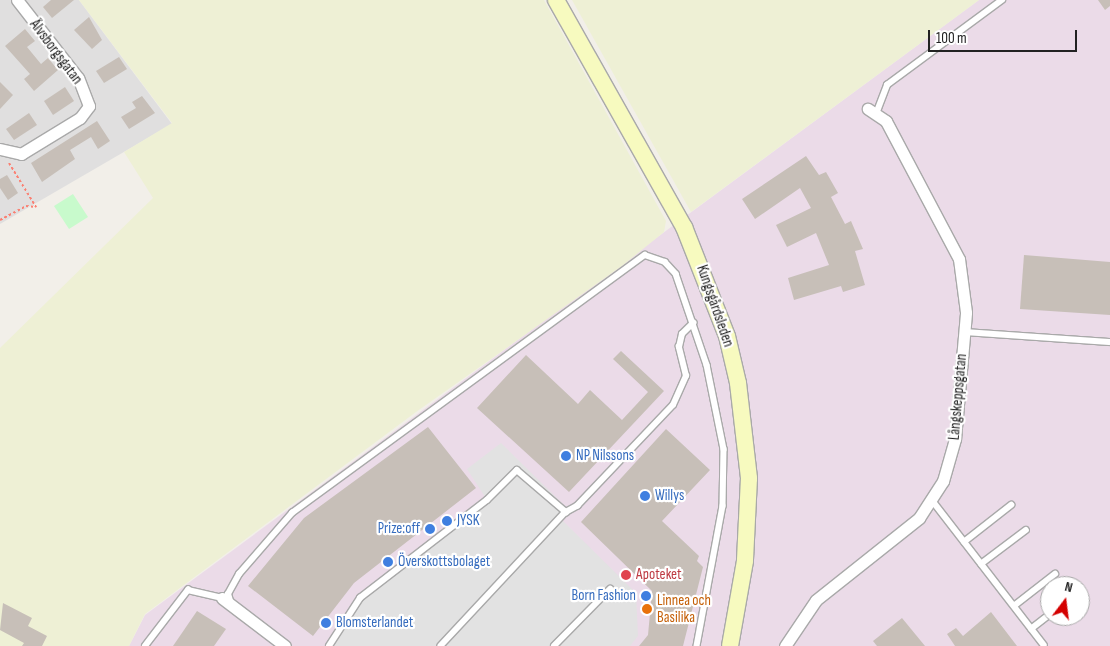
<!DOCTYPE html>
<html>
<head>
<meta charset="utf-8">
<style>
  body { margin:0 }
  #map { position:relative; width:1110px; height:646px; overflow:hidden; background:#f2efe9; font-family:"Sofia Sans Condensed",sans-serif }
  div>[style] { position:absolute }
  .residential>* { inset:0; background:#e0dfdf }
  .industrial>* { inset:0; background:#ebdbe8 }
  .farmland>* { inset:0; background:#eef0d5 }
  .park>* { inset:0; background:#c8facc }
  .parking>* { inset:0; background:#e2e2e2 }
  .building>* { inset:0; background:#c7bfb8 }
  .path>* { height:2px; margin-top:-1px; transform-origin:0; background:repeating-linear-gradient(90deg,#fa8072 0 2.5px,transparent 0 5px) }
  .roads { filter:drop-shadow(1px 0 #a9a9a9) drop-shadow(-1px 0 #a9a9a9) drop-shadow(0 1px #a9a9a9) drop-shadow(0 -1px #a9a9a9) }
  .lane>* { height:5.5px; margin:-2.75px; padding:0 2.75px; transform-origin:2.75px; border-radius:2.75px; background:#fff }
  .street>* { height:11px; margin:-5.5px; padding:0 5.5px; transform-origin:5.5px; border-radius:5.5px; background:#fff }
  .secondary>* { height:16px; margin:-8px; padding:0 8px; transform-origin:8px; border-radius:8px; background:#f7fabf }
  .dots>* { width:14px; height:14px; translate:-50% -50%; box-sizing:border-box; border:2px solid #fff; border-radius:50% }
  span { translate:-50% -50%; white-space:nowrap; text-align:center; line-height:1.15; -webkit-text-stroke:4.5px #fff; paint-order:stroke }
  .street-label { font-size:15px; color:#222 }
  .shop-label { font-size:15px; color:#366cbe }
  .left { translate:0 -50%; text-align:left }
  .right { translate:-100% -50%; text-align:right }
  .health-label { font-size:15px; color:#be3a42 }
  .food-label { font-size:15px; color:#c56008 }
  .north { position:absolute; left:1040px; top:576px; width:50px; height:50px; box-sizing:border-box; background:#fff; border:1px solid #a7a7a7; border-radius:50%; rotate:15deg; font-size:14px; font-weight:700; line-height:20px; text-align:center; color:#222 }
  .north::after { content:''; display:block; margin:auto; width:18px; height:22px; background:#d40000; clip-path:polygon(50% 0,100% 100%,50% 72%,0 100%) }
  .scale { position:absolute; left:928px; top:30px; width:149px; height:22px; box-sizing:border-box; border:2px solid #222; border-top:0; padding-left:6px; font-size:15px; line-height:18px; white-space:nowrap; color:#222; -webkit-text-stroke:4px #fff; paint-order:stroke }
</style>
</head>
<body>
<div id="map">
  <div class="residential">
    <div style="clip-path:polygon(0 0,79px 0,172px 124px,0 224px)"></div>
  </div>
  <div class="industrial">
    <div style="clip-path:polygon(evenodd,979px 0,1110px 0,1110px 646px,129px 646px,145px 615px,979px 0,1050px 586px,1080px 586px,1080px 616px,1050px 616px,1050px 586px)"></div>
  </div>
  <div class="farmland">
    <div style="clip-path:polygon(79px 0,544px 0,666px 221px,664px 232px,622px 266px,416px 412px,145px 614px,129px 646px,0 646px,0 348px,153px 198px,124px 152px,172px 123px)"></div>
    <div style="clip-path:polygon(572px 0,979px 0,691px 212px)"></div>
  </div>
  <div class="park">
    <div style="clip-path:polygon(73px 194px,88px 217px,69px 229px,54px 206px)"></div>
  </div>
  <div class="parking">
    <div style="clip-path:polygon(501px 443px,566px 507px,437px 646px,331px 646px,360px 598px,489px 503px,467px 469px)"></div>
    <div style="clip-path:polygon(560px 518px,636px 593px,638px 636px,630px 646px,441px 646px)"></div>
  </div>
  <div class="building">
    <div style="clip-path:polygon(51px 0,74px 0,52px 18px,43px 7px)"></div>
    <div style="clip-path:polygon(1098px 0,1110px 0,1110px 6px,1105px 10px)"></div>
    <div style="clip-path:polygon(89px 17px,102px 40px,92px 49px,74px 30px)"></div>
    <div style="clip-path:polygon(25px 29px,35px 41px,27px 47px,41px 64px,48px 58px,58px 70px,34px 91px,24px 79px,30px 74px,5px 46px)"></div>
    <div style="clip-path:polygon(119px 57px,127px 69px,104px 83px,96px 71px)"></div>
    <div style="clip-path:polygon(0 82px,13px 95px,0 109px)"></div>
    <div style="clip-path:polygon(65px 87px,74px 101px,53px 115px,44px 101px)"></div>
    <div style="clip-path:polygon(142px 96px,155px 113px,129px 129px,121px 117px,136px 108px,132px 102px)"></div>
    <div style="clip-path:polygon(29px 113px,37px 125px,14px 140px,6px 129px)"></div>
    <div style="clip-path:polygon(97px 121px,110px 141px,98px 149px,91px 137px,70px 150px,75px 159px,42px 182px,31px 163px)"></div>
    <div style="clip-path:polygon(806px 156px,819px 175px,826px 172px,838px 193px,831px 197px,845px 224px,851px 221px,863px 249px,855px 251px,865px 285px,843px 292px,841px 286px,794px 300px,788px 278px,829px 265px,816px 233px,787px 247px,776px 225px,811px 208px,800px 188px,755px 219px,742px 199px)"></div>
    <div style="clip-path:polygon(7px 175px,18px 193px,8px 200px,0 188px,0 179px)"></div>
    <div style="clip-path:polygon(1024px 255px,1110px 262px,1110px 315px,1020px 309px)"></div>
    <div style="clip-path:polygon(621px 351px,664px 391px,569px 492px,477px 408px,526px 355px,578px 404px,590px 390px,622px 420px,648px 392px,613px 359px)"></div>
    <div style="clip-path:polygon(428px 427px,476px 488px,354px 583px,313px 636px,248px 586px,304px 518px)"></div>
    <div style="clip-path:polygon(666px 429px,710px 470px,662px 521px,699px 556px,697px 561px,703px 567px,683px 646px,639px 646px,648px 635px,652px 591px,581px 522px)"></div>
    <div style="clip-path:polygon(3px 603px,32px 618px,28px 626px,47px 636px,42px 646px,22px 646px,24px 643px,0 630px)"></div>
    <div style="clip-path:polygon(197px 611px,226px 629px,214px 646px,173px 646px)"></div>
    <div style="clip-path:polygon(991px 612px,1017px 646px,955px 646px,947px 634px,956px 628px,963px 636px)"></div>
    <div style="clip-path:polygon(902px 618px,925px 646px,877px 646px,873px 641px)"></div>
  </div>
  <div class="path">
    <div style="left:9px;top:163px;width:52px;rotate:58.5deg"></div>
    <div style="left:0;top:220px;width:30px;rotate:-28deg"></div>
    <div style="left:26px;top:206px;width:10px;rotate:6deg"></div>
  </div>
  <div class="roads">
    <div class="lane">
      <div style="left:876px;top:114px;width:31px;rotate:-69deg"></div>
      <div style="left:887px;top:85px;width:143px;rotate:-36.5deg"></div>
      <div style="left:964px;top:332px;width:146px;rotate:3.9deg"></div>
      <div style="left:932px;top:500px;width:183px;rotate:52.3deg"></div>
      <div style="left:566px;top:512px;width:13px;rotate:-29deg"></div>
      <div style="left:577px;top:506px;width:139px;rotate:-46.5deg"></div>
      <div style="left:673px;top:405px;width:32px;rotate:-66deg"></div>
      <div style="left:686px;top:376px;width:30px;rotate:-104deg"></div>
      <div style="left:679px;top:347px;width:13px;rotate:-77deg"></div>
      <div style="left:682px;top:334px;width:16px;rotate:-45deg"></div>
      <div style="left:964px;top:542px;width:60px;rotate:-38.2deg"></div>
      <div style="left:981px;top:564px;width:56px;rotate:-37.1deg"></div>
      <div style="left:230px;top:601px;width:7px;rotate:-106deg"></div>
      <div style="left:228px;top:594px;width:23px;rotate:-61deg"></div>
      <div style="left:239px;top:574px;width:81px;rotate:-49deg"></div>
      <div style="left:292px;top:513px;width:437px;rotate:-36.2deg"></div>
      <div style="left:645px;top:255px;width:21px;rotate:19deg"></div>
      <div style="left:665px;top:262px;width:16px;rotate:47deg"></div>
      <div style="left:676px;top:274px;width:96px;rotate:71.2deg"></div>
      <div style="left:707px;top:365px;width:86px;rotate:78.6deg"></div>
      <div style="left:724px;top:449px;width:57px;rotate:91deg"></div>
      <div style="left:723px;top:506px;width:142px;rotate:100.5deg"></div>
      <div style="left:1014px;top:606px;width:52px;rotate:-38deg"></div>
      <div style="left:1031px;top:629px;width:24px;rotate:-38deg"></div>
      <div style="left:145px;top:646px;width:71px;rotate:-52.5deg"></div>
      <div style="left:188px;top:590px;width:35px;rotate:13deg"></div>
      <div style="left:329px;top:646px;width:57px;rotate:-57.1deg"></div>
      <div style="left:360px;top:598px;width:160px;rotate:-37.7deg"></div>
      <div style="left:487px;top:500px;width:42px;rotate:-45deg"></div>
      <div style="left:517px;top:470px;width:65px;rotate:40.6deg"></div>
      <div style="left:566px;top:512px;width:183px;rotate:133deg"></div>
      <div style="left:554px;top:646px;width:80px;rotate:-45.5deg"></div>
    </div>
    <div class="street">
      <div style="left:0;top:149px;width:22px;rotate:13deg"></div>
      <div style="left:21px;top:154px;width:69px;rotate:-31.4deg"></div>
      <div style="left:80px;top:118px;width:15px;rotate:-53deg"></div>
      <div style="left:89px;top:106px;width:30px;rotate:-111deg"></div>
      <div style="left:78px;top:78px;width:99px;rotate:-128deg"></div>
      <div style="left:222px;top:598px;width:79px;rotate:37.3deg"></div>
      <div style="left:785px;top:646px;width:55px;rotate:-56deg"></div>
      <div style="left:816px;top:600px;width:132px;rotate:-38.5deg"></div>
      <div style="left:919px;top:518px;width:44px;rotate:-57deg"></div>
      <div style="left:943px;top:481px;width:44px;rotate:-74.1deg"></div>
      <div style="left:955px;top:439px;width:127px;rotate:-85deg"></div>
      <div style="left:966px;top:312px;width:53px;rotate:-97.5deg"></div>
      <div style="left:959px;top:259px;width:156px;rotate:-117.9deg"></div>
      <div style="left:886px;top:121px;width:22px;rotate:-146deg"></div>
    </div>
    <div class="secondary">
      <div style="left:556px;top:0;width:261px;rotate:60.6deg"></div>
      <div style="left:684px;top:227px;width:117px;rotate:68.5deg"></div>
      <div style="left:727px;top:336px;width:48px;rotate:76.8deg"></div>
      <div style="left:738px;top:383px;width:96px;rotate:83.4deg"></div>
      <div style="left:749px;top:478px;width:83px;rotate:92.8deg"></div>
      <div style="left:745px;top:561px;width:86px;rotate:100deg"></div>
    </div>
  </div>
  <div class="dots">
    <div style="left:566px;top:456px;background:#3f7fe0"></div>
    <div style="left:645px;top:496px;background:#3f7fe0"></div>
    <div style="left:447px;top:521px;background:#3f7fe0"></div>
    <div style="left:430px;top:529px;background:#3f7fe0"></div>
    <div style="left:388px;top:562px;background:#3f7fe0"></div>
    <div style="left:626px;top:575px;background:#e0444e"></div>
    <div style="left:646px;top:596px;background:#3f7fe0"></div>
    <div style="left:647px;top:609px;background:#e8710a"></div>
    <div style="left:326px;top:623px;background:#3f7fe0"></div>
  </div>
  <div class="street-label">
    <span style="left:56px;top:52px;rotate:53deg">Älvsborgsgatan</span>
    <span style="left:715px;top:306px;rotate:71deg">Kungsgårdsleden</span>
    <span style="left:958px;top:397px;rotate:-85deg">Långskeppsgatan</span>
  </div>
  <div class="shop-label">
    <span class="left" style="left:576px;top:456px">NP Nilssons</span>
    <span class="left" style="left:655px;top:496px">Willys</span>
    <span class="left" style="left:457px;top:521px">JYSK</span>
    <span class="right" style="left:420px;top:529px">Prize:off</span>
    <span class="left" style="left:398px;top:562px">Överskottsbolaget</span>
    <span class="right" style="left:636px;top:596px">Born Fashion</span>
    <span class="left" style="left:336px;top:623px">Blomsterlandet</span>
  </div>
  <div class="health-label">
    <span class="left" style="left:636px;top:575px">Apoteket</span>
  </div>
  <div class="food-label">
    <span class="left" style="left:657px;top:609px">Linnea och<br>Basilika</span>
  </div>
  <div class="north">N</div>
  <div class="scale">100 m</div>
</div>
</body>
</html>
